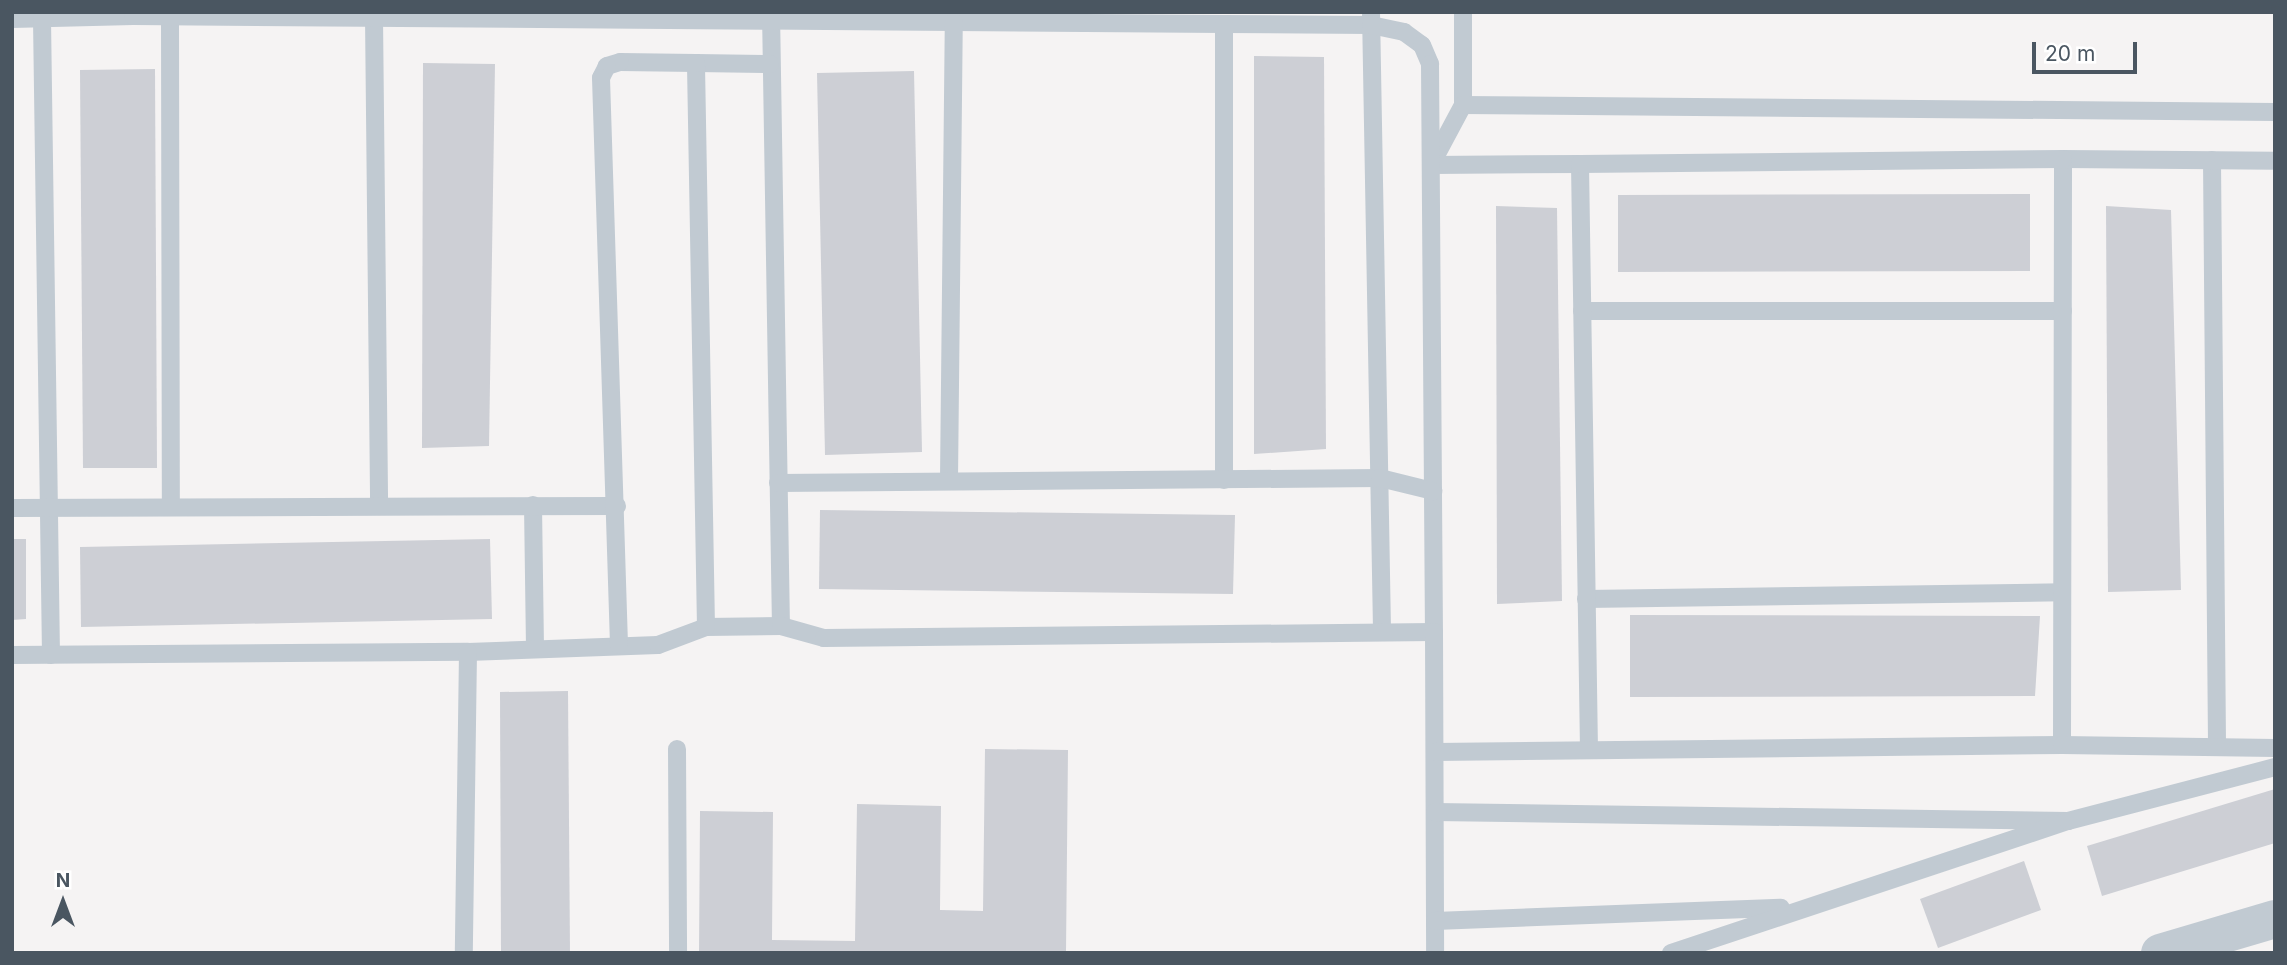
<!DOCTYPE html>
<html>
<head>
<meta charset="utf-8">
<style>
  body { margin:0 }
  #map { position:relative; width:2287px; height:965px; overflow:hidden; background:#f5f3f3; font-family:Inter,sans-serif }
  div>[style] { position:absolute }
  .building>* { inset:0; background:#cdcfd5 }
  .service>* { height:18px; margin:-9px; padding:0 9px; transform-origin:9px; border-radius:9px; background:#c1cad2 }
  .tertiary>* { height:38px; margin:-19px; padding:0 19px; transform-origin:19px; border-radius:19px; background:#c1cad2 }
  span { translate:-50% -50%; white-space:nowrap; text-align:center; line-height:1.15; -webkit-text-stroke:7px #fff; paint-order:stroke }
  .frame { position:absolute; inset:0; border:14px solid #4a5661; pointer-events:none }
  .north { position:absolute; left:28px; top:867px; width:70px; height:70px; -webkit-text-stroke:5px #fff; paint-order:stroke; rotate:0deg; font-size:19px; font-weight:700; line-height:28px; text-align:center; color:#4a5661 }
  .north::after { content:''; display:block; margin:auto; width:24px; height:32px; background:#4a5661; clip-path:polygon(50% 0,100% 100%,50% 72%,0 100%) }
  .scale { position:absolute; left:2032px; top:42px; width:105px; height:32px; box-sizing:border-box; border:4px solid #4a5661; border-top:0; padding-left:9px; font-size:21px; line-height:24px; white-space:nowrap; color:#4a5661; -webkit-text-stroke:5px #fff; paint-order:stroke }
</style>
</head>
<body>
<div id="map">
  <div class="building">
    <div style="clip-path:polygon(1254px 56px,1324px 57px,1326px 449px,1254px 454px)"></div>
    <div style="clip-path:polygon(423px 63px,495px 64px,489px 446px,422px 448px)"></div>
    <div style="clip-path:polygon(155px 69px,157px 468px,83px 468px,80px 70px)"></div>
    <div style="clip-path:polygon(914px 71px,922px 452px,825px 455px,817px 73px)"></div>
    <div style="clip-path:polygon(2030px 194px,2030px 271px,1618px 272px,1618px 195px)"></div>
    <div style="clip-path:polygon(1496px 206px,1557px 208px,1562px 601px,1497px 604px)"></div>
    <div style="clip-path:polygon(2106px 206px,2171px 210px,2181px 590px,2108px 592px)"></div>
    <div style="clip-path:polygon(820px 510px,1235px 515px,1233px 594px,819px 589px)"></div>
    <div style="clip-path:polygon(12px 539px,26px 539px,26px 619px,12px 620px)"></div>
    <div style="clip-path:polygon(490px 539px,492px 619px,81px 627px,80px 547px)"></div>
    <div style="clip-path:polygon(1630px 615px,2040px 616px,2035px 696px,1630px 697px)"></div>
    <div style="clip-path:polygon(568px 691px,570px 953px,501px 953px,500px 692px)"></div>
    <div style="clip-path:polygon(985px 749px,1068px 750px,1066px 953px,699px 953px,700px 811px,773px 812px,772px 940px,855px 941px,857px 804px,941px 806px,940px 910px,983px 911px)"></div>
    <div style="clip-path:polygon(2275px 789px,2275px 843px,2102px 896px,2087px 846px)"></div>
    <div style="clip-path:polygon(2024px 861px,2041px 910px,1938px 948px,1920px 899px)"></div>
  </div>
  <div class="service">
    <div style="left:771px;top:12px;width:614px;rotate:89.07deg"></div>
    <div style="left:1371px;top:12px;width:619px;rotate:88.98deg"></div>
    <div style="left:1463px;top:12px;width:93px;rotate:90deg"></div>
    <div style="left:1463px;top:105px;width:68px;rotate:118.1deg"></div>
    <div style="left:1431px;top:165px;width:149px;rotate:-0.4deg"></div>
    <div style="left:374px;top:17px;width:488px;rotate:89.4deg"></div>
    <div style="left:170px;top:18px;width:488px;rotate:89.9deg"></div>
    <div style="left:12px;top:19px;width:121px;rotate:-1.4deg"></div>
    <div style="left:133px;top:16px;width:1091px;rotate:0.42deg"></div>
    <div style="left:1224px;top:24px;width:147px;rotate:0.4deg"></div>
    <div style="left:1371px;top:25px;width:34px;rotate:12deg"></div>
    <div style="left:1404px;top:32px;width:22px;rotate:36deg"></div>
    <div style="left:1422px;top:45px;width:21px;rotate:67deg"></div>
    <div style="left:1430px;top:64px;width:568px;rotate:89.6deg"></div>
    <div style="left:42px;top:19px;width:636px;rotate:89.19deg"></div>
    <div style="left:1224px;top:24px;width:456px;rotate:90deg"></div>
    <div style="left:696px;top:63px;width:74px;rotate:0.8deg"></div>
    <div style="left:1463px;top:105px;width:812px;rotate:0.49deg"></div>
    <div style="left:2212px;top:160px;width:587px;rotate:89.51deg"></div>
    <div style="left:1582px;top:311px;width:481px"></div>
    <div style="left:949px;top:480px;width:458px;rotate:-89.4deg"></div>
    <div style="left:778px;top:483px;width:602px;rotate:-0.48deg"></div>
    <div style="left:1380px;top:478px;width:55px;rotate:13.8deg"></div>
    <div style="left:533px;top:505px;width:144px;rotate:89.2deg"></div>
    <div style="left:12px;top:508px;width:605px;rotate:-0.19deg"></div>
    <div style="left:1586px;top:599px;width:476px;rotate:-0.8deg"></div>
    <div style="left:706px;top:627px;width:75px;rotate:-0.8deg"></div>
    <div style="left:781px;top:626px;width:45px;rotate:15.6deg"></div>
    <div style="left:824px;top:638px;width:610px;rotate:-0.56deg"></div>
    <div style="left:1434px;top:632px;width:321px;rotate:89.8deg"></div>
    <div style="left:468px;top:652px;width:190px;rotate:-2.1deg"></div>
    <div style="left:658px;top:645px;width:51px;rotate:-20.6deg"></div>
    <div style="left:706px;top:627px;width:564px;rotate:-91.02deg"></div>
    <div style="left:696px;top:63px;width:76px;rotate:-179.2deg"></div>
    <div style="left:620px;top:62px;width:14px;rotate:163deg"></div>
    <div style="left:607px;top:66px;width:13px;rotate:117deg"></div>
    <div style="left:601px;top:78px;width:567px;rotate:88.18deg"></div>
    <div style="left:12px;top:655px;width:456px;rotate:-0.4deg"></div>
    <div style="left:468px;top:652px;width:301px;rotate:90.8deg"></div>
    <div style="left:2062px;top:745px;width:586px;rotate:-89.9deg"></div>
    <div style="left:2063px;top:159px;width:212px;rotate:0.5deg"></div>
    <div style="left:677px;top:749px;width:204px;rotate:89.7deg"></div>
    <div style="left:1589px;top:750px;width:586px;rotate:-90.88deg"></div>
    <div style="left:1580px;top:164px;width:483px;rotate:-0.6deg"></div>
    <div style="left:1435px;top:752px;width:627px;rotate:-0.64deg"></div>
    <div style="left:2062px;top:745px;width:213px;rotate:0.8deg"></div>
    <div style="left:1435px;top:812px;width:633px;rotate:0.81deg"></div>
    <div style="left:1435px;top:921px;width:346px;rotate:-2.2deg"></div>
    <div style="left:1671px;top:953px;width:418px;rotate:-18.4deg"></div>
    <div style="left:2068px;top:821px;width:214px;rotate:-14.6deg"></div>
  </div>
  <div class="tertiary">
    <div style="left:2160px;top:953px;width:120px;rotate:-16.5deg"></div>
  </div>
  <div class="frame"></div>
  <div class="north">N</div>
  <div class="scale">20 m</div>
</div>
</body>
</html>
